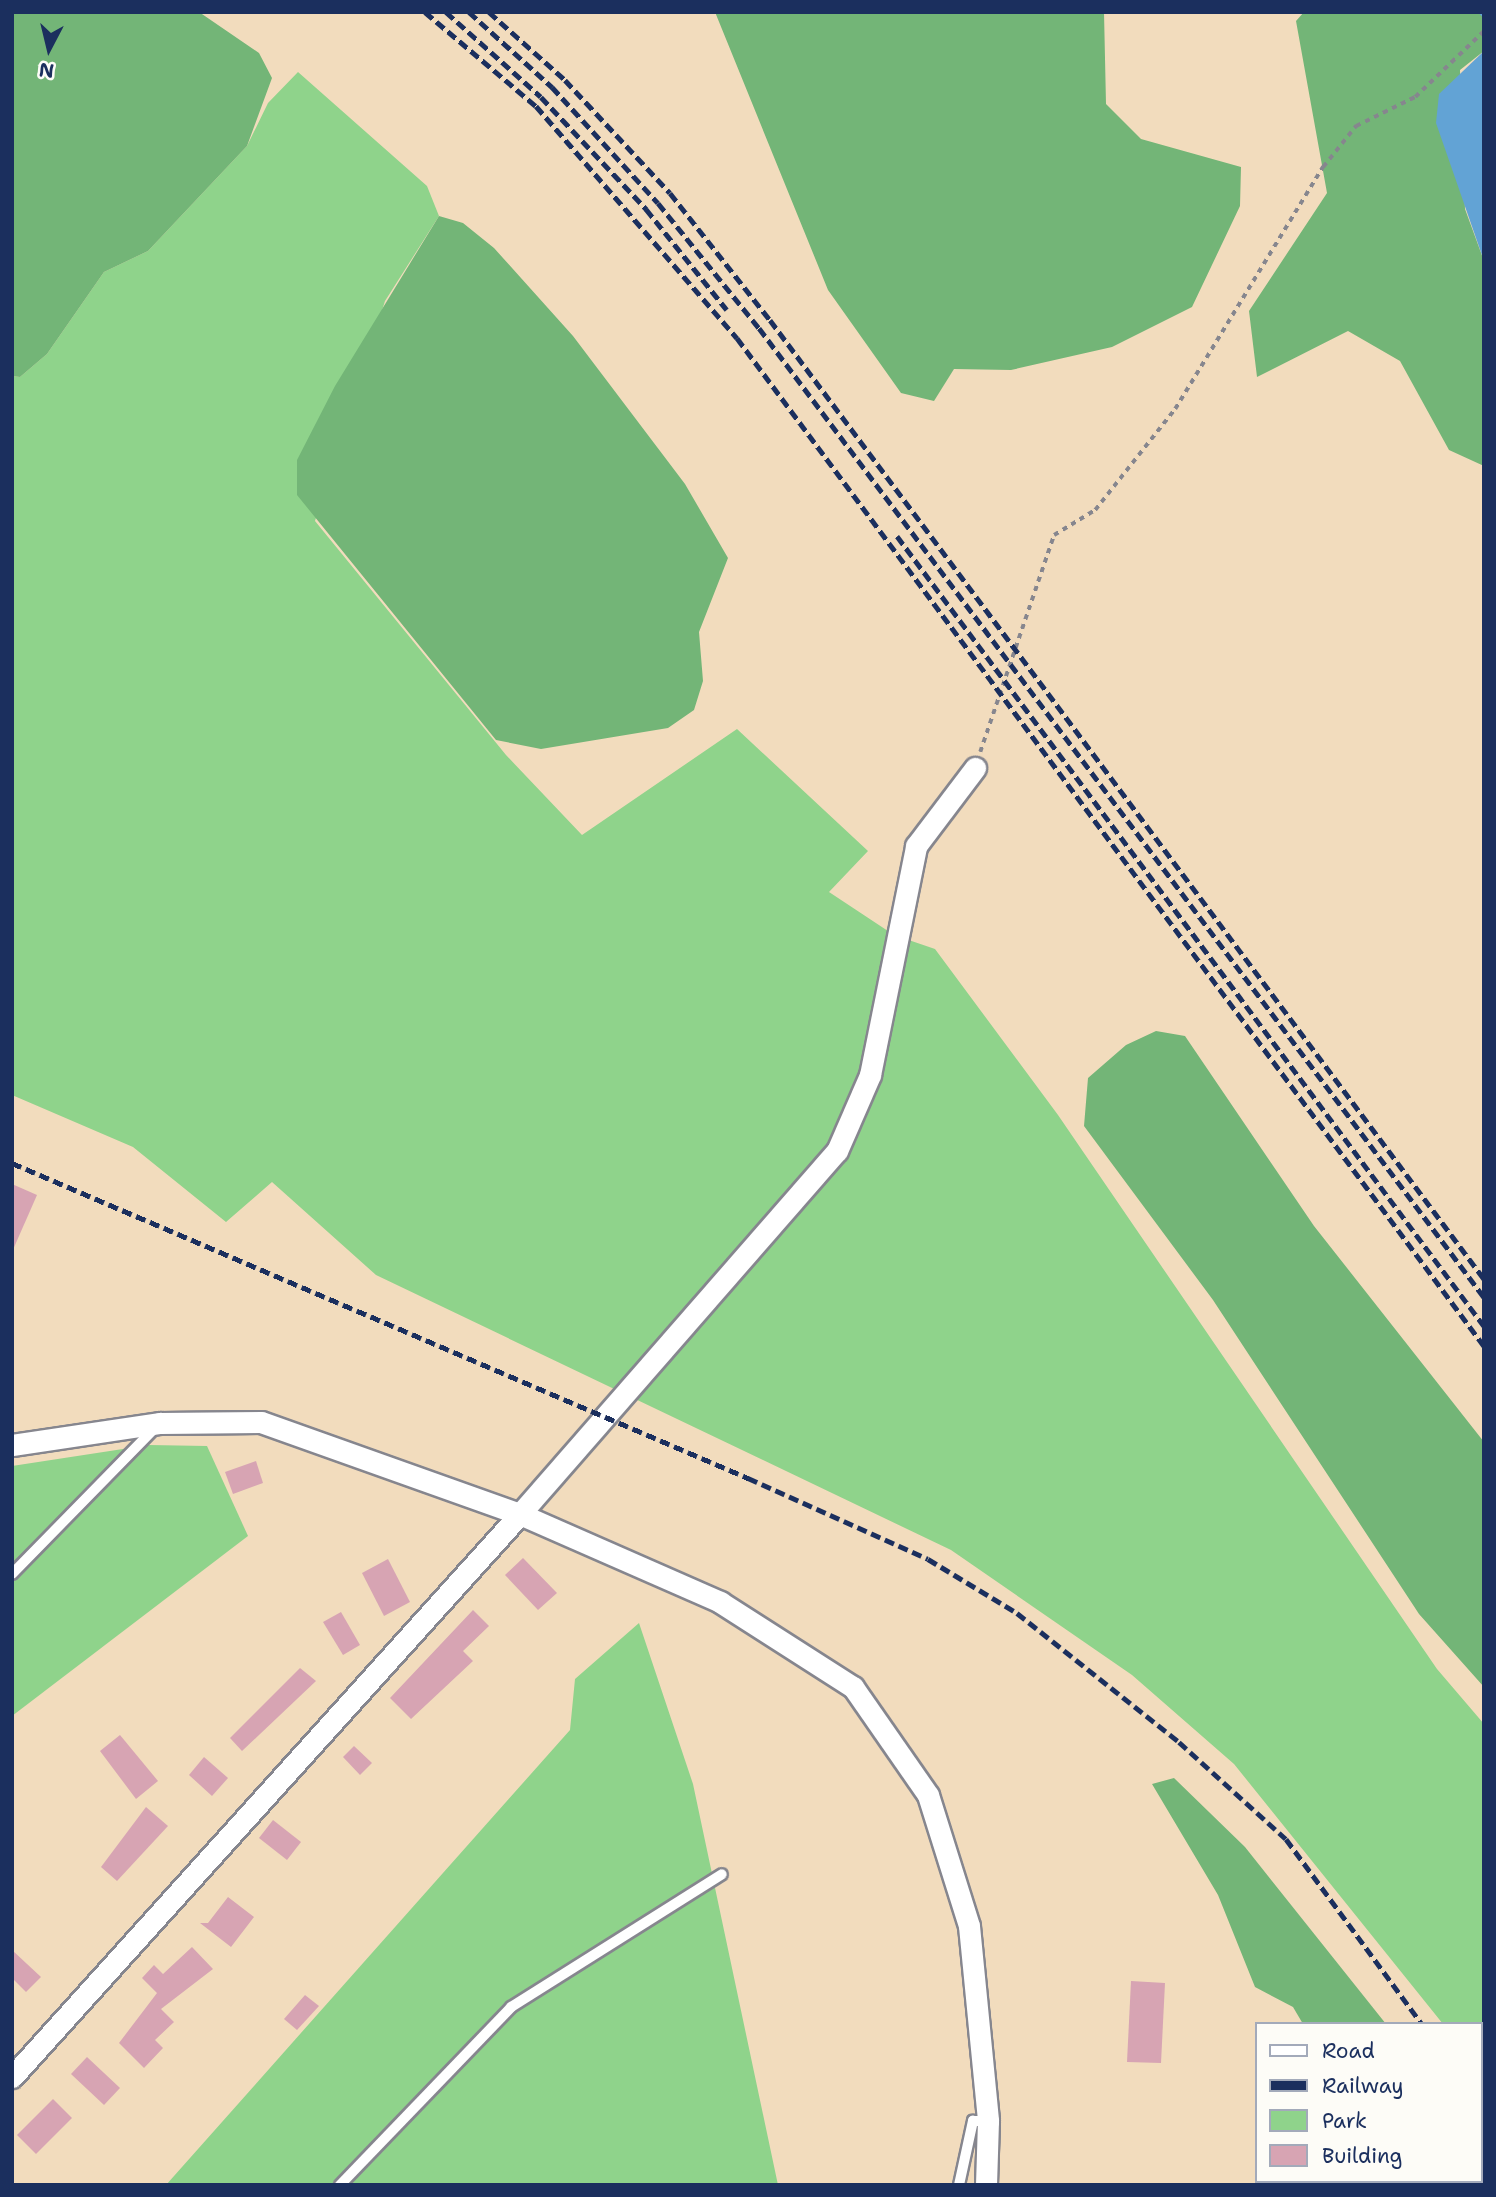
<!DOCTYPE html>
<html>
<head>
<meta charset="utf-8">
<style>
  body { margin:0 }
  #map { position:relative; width:1496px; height:2197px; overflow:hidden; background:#f2dcbd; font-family:"Shantell Sans",sans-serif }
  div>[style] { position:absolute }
  .green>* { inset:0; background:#8fd38b }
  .forest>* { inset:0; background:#73b577 }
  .water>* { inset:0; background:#62a3d5 }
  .stream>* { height:5px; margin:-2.5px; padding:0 2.5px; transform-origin:2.5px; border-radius:2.5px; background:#62a3d5 }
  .building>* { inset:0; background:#d7a4b3 }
  .path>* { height:3.5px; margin-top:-1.75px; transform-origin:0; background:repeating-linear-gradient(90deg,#86868e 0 5px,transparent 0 10px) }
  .roads { filter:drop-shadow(2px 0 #86868e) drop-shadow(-2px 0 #86868e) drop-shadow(0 2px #86868e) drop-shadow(0 -2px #86868e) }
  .service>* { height:10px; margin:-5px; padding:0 5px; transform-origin:5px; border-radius:5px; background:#fff }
  .minor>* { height:21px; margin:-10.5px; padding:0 10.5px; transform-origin:10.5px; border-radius:10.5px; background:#fff }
  .rail>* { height:5px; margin-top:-2.5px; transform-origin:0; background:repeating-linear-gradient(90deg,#1b2f5e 0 10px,transparent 0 15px) }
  span { translate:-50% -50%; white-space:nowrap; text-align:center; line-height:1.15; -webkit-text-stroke:7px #fdfcf7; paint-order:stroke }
  .frame { position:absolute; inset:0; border:14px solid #1b2f5e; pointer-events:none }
  .legend { position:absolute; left:1255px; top:2022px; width:228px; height:161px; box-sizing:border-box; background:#fdfcf7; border:2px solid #a3aaba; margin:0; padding:9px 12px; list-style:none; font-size:21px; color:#1b2f5e }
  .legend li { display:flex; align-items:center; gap:14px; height:35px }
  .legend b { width:35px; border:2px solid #a3aaba }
  .north { position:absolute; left:14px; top:14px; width:70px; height:70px; -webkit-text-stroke:5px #fdfcf7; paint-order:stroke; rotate:187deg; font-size:19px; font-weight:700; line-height:28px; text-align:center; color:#1b2f5e }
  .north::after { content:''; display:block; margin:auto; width:24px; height:32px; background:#1b2f5e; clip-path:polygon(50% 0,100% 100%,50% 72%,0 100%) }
</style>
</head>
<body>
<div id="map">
  <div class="green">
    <div style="clip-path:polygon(298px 72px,427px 186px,439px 216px,385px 301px,315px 521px,506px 755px,582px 835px,737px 729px,868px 851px,829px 892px,894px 935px,935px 949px,1058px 1115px,1437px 1669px,1484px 1724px,1484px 2088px,1480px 2024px,1443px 2024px,1234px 1764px,1132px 1675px,951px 1550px,376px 1275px,272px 1182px,226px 1222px,133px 1147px,12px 1095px,12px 376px,20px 377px,47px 354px,104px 272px,148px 251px,247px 146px,268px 103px)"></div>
    <div style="clip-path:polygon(149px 1445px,207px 1446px,248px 1536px,12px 1716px,12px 1466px)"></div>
    <div style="clip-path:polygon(639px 1623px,693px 1784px,778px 2185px,166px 2185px,570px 1730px,575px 1679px)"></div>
  </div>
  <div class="forest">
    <div style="clip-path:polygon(12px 12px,199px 12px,259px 53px,272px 78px,247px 146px,148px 251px,104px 272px,47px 354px,20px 377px,12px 376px)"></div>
    <div style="clip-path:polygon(715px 12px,1104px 12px,1106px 104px,1141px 139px,1241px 167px,1240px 206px,1192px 307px,1112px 347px,1011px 370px,954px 369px,934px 401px,901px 393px,828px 290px)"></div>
    <div style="clip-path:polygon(1304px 12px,1484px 12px,1484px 51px,1460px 70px,1465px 209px,1484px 261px,1484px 466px,1449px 450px,1400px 361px,1348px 331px,1257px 377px,1249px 311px,1327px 193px,1296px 21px)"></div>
    <div style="clip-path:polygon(439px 216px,463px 223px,494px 248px,573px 336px,685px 484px,728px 558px,699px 632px,703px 681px,694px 710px,668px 728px,541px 749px,496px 740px,297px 495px,297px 460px,335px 386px)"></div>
    <div style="clip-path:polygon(1156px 1031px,1185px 1036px,1314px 1226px,1484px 1442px,1484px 1687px,1419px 1614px,1213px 1300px,1084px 1126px,1088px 1078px,1126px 1045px)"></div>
    <div style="clip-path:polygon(1174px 1778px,1245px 1847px,1386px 2024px,1303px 2024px,1293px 2007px,1255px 1987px,1218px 1895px,1152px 1784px)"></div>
    <div style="clip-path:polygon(1327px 2181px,1443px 2181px,1327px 2185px)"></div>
  </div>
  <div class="water">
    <div style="clip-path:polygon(1484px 51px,1484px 261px,1436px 123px,1439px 94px)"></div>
  </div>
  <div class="stream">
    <div style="left:1481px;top:12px;width:4px;rotate:45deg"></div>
  </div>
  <div class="building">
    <div style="clip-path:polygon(12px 1184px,37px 1195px,12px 1252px)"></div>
    <div style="clip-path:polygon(256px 1461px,263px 1483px,233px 1494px,225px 1472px)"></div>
    <div style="clip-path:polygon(523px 1558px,557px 1593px,538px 1610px,505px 1575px)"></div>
    <div style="clip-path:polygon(388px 1559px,410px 1602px,384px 1616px,362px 1573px)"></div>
    <div style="clip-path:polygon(473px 1610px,489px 1626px,463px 1651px,473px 1661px,411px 1719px,390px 1698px)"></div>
    <div style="clip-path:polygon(341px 1612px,360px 1645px,343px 1655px,323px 1622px)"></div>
    <div style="clip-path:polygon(300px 1668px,316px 1681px,242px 1751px,230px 1738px)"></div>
    <div style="clip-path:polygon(120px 1735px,158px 1781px,136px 1799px,100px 1751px)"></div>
    <div style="clip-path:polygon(354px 1746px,372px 1763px,360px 1775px,343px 1757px)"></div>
    <div style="clip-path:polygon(204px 1757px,228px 1778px,212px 1796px,189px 1775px)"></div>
    <div style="clip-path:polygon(146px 1807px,168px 1826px,117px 1881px,101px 1867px)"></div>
    <div style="clip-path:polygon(273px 1820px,301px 1842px,287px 1860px,259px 1838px)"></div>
    <div style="clip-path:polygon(228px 1897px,254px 1917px,231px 1947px,200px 1923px,208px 1923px)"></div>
    <div style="clip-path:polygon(192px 1947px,213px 1969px,161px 2009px,174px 2022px,155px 2040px,163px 2048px,144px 2068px,119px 2043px,157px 1993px,142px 1978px,154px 1965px,163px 1974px)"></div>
    <div style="clip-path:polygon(12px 1950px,41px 1977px,26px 1992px,12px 1978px)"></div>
    <div style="clip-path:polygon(1131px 1981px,1165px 1983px,1161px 2063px,1127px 2062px)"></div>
    <div style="clip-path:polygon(305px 1995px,319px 2006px,297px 2030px,284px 2019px)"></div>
    <div style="clip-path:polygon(87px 2057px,120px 2088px,104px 2105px,71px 2074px)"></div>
    <div style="clip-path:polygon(53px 2099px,72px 2118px,36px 2154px,17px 2135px)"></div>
  </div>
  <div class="path">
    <div style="left:980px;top:752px;width:229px;rotate:-71.2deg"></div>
    <div style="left:1054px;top:535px;width:48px;rotate:-31.4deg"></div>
    <div style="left:1095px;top:510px;width:129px;rotate:-51.6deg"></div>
    <div style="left:1175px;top:409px;width:284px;rotate:-58.6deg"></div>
    <div style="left:1323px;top:167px;width:53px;rotate:-51.2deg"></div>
    <div style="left:1356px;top:126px;width:66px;rotate:-26.2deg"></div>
    <div style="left:1415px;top:97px;width:95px;rotate:-43.7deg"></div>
  </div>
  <div class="roads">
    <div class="service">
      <div style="left:12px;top:1574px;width:207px;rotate:-45.6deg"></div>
      <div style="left:340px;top:2185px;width:247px;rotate:-46.1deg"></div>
      <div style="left:511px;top:2007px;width:249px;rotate:-32.2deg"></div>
      <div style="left:959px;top:2185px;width:66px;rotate:-77.7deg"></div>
      <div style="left:973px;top:2121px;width:15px"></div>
    </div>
    <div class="minor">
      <div style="left:12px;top:1445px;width:150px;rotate:-8.5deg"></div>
      <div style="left:160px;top:1423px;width:101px;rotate:-0.6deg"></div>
      <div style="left:261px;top:1422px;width:275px;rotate:19.6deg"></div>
      <div style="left:520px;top:1514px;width:219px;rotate:23.7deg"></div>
      <div style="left:720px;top:1602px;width:158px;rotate:32.6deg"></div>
      <div style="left:853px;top:1687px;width:131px;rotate:55.2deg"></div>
      <div style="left:928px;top:1795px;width:137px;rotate:72.6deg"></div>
      <div style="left:969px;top:1926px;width:196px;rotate:84.4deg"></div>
      <div style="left:988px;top:2121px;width:64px;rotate:91.8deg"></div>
      <div style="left:12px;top:2077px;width:758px;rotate:-47.94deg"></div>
      <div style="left:520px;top:1514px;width:482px;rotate:-48.9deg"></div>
      <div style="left:837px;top:1151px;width:83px;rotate:-66.5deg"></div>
      <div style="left:870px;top:1075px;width:234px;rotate:-78.6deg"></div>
      <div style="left:916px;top:846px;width:98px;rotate:-52.9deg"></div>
    </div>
  </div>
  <div class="rail">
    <div style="left:425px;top:12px;width:145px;rotate:40.3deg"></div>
    <div style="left:536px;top:106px;width:307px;rotate:49.1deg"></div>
    <div style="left:737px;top:338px;width:1255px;rotate:53.46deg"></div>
    <div style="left:446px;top:12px;width:127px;rotate:41.8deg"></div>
    <div style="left:541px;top:97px;width:154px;rotate:46.8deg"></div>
    <div style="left:646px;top:209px;width:129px;rotate:51.3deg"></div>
    <div style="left:469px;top:12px;width:112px;rotate:42.1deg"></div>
    <div style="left:552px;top:87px;width:157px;rotate:47.6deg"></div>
    <div style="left:658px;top:203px;width:161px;rotate:51.1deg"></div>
    <div style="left:759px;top:328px;width:1210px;rotate:53.2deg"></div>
    <div style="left:489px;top:12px;width:102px;rotate:41.8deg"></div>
    <div style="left:565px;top:80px;width:154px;rotate:47.1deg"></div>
    <div style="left:670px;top:193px;width:162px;rotate:51.8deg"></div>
    <div style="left:770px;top:320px;width:1196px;rotate:53.33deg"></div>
    <div style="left:897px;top:536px;width:984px;rotate:53.39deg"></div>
    <div style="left:12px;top:1163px;width:801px;rotate:23.17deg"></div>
    <div style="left:748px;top:1478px;width:197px;rotate:24.2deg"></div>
    <div style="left:928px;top:1559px;width:104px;rotate:31.2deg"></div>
    <div style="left:1017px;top:1613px;width:207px;rotate:38.5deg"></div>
    <div style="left:1179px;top:1742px;width:144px;rotate:42.2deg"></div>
    <div style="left:1286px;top:1839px;width:230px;rotate:53.7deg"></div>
    <div style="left:1480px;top:2119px;width:7px;rotate:56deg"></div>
  </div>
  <div class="frame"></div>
  <ul class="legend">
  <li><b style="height:9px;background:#fff"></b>Road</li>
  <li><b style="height:9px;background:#1b2f5e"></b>Railway</li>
  <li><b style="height:19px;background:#8fd38b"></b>Park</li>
  <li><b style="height:19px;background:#d7a4b3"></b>Building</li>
  </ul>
  <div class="north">N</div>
</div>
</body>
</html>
